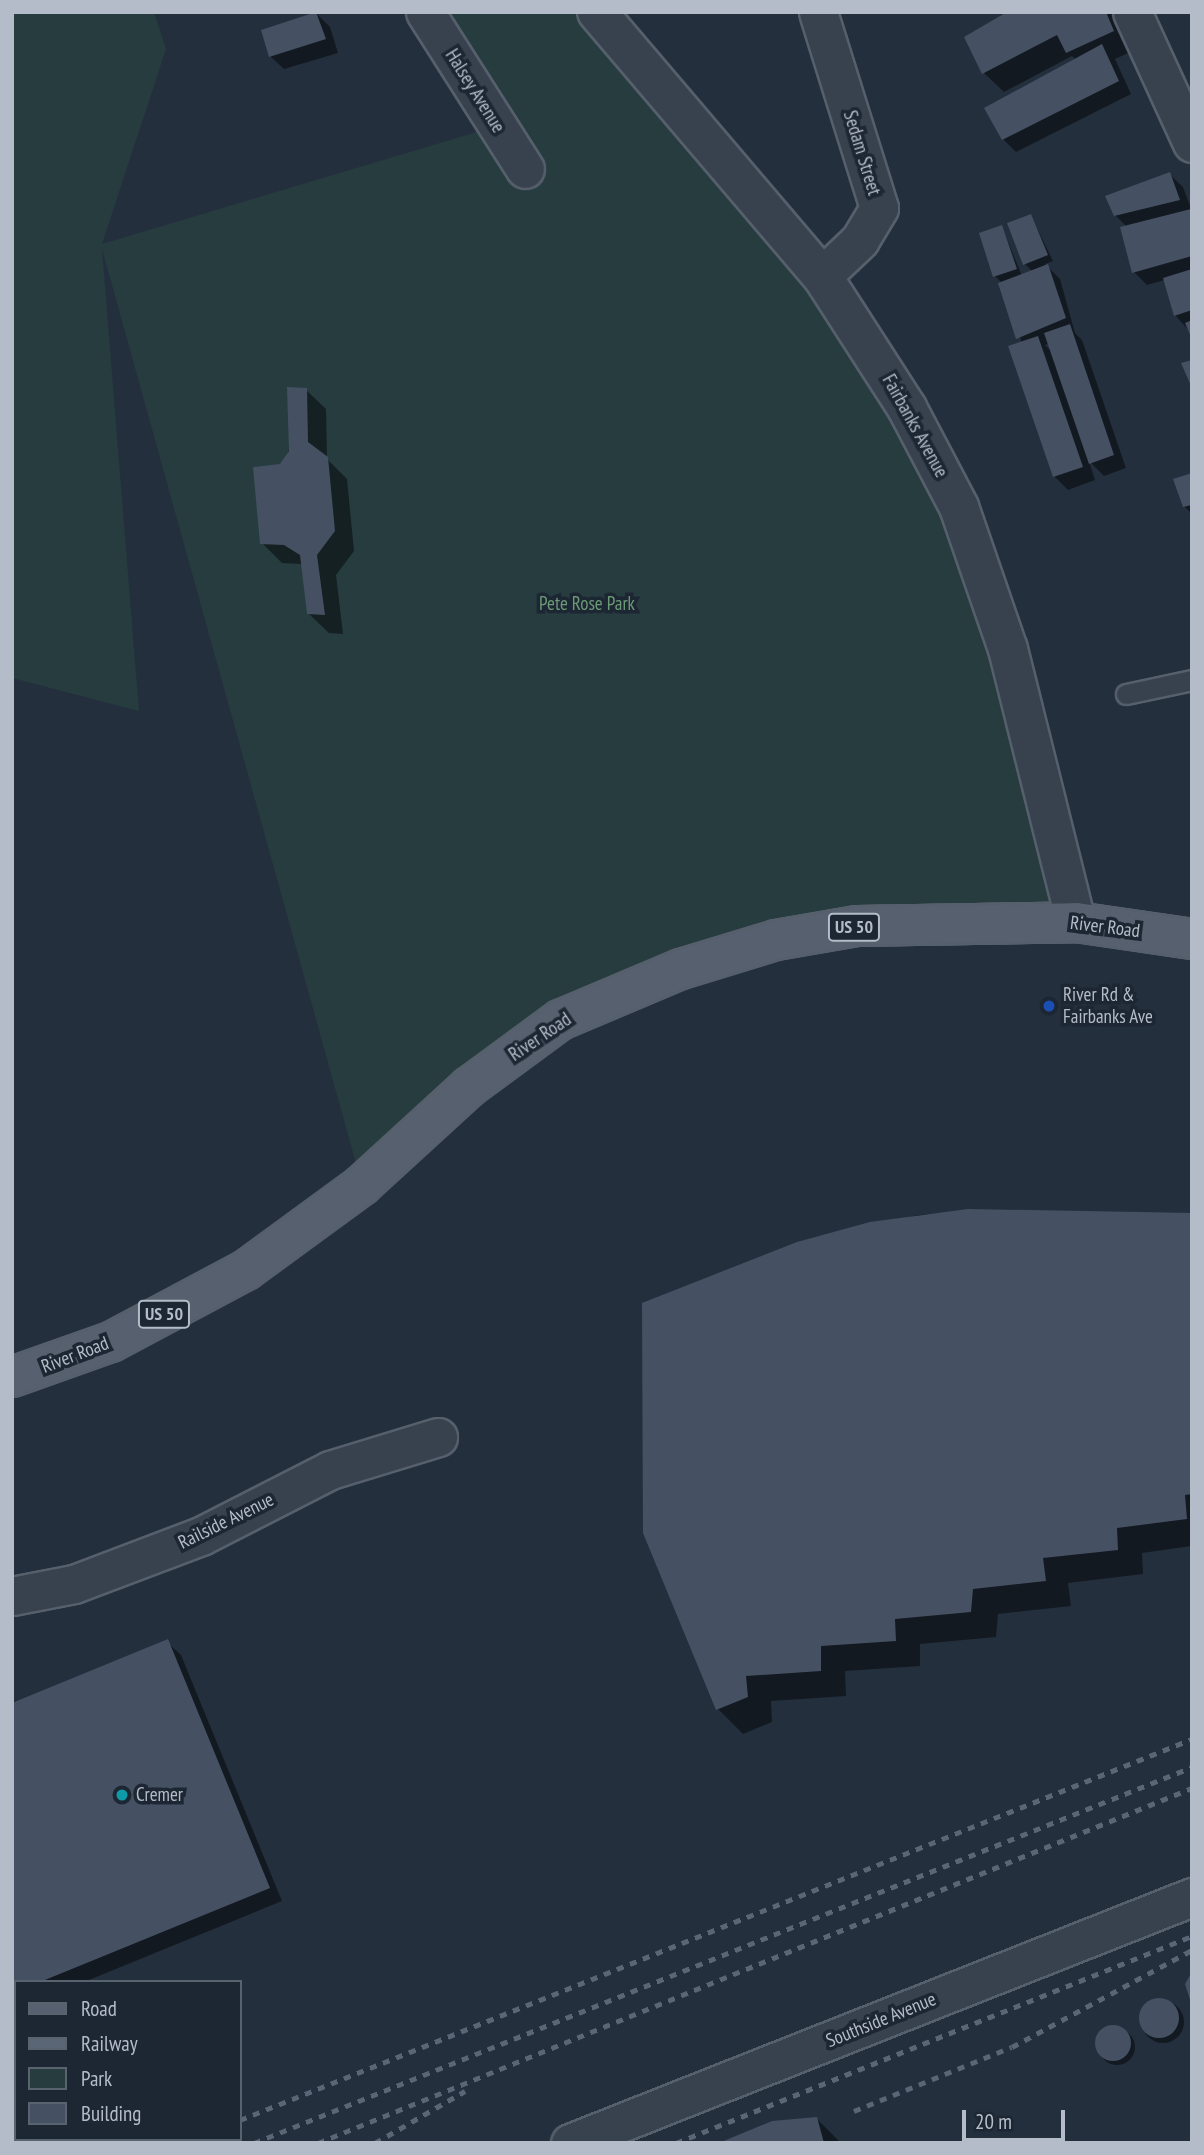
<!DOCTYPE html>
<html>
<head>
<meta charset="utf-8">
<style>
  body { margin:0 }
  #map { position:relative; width:1204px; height:2155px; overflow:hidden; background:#242f3e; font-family:"PT Sans Narrow",sans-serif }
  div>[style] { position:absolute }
  .green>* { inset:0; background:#263c3f }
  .shadow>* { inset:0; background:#0007 }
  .round { border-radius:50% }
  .building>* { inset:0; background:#455162 }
  .roads { filter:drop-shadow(2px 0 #565f6c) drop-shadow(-2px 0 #565f6c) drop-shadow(0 2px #565f6c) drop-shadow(0 -2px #565f6c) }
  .service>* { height:19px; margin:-9.5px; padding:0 9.5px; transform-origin:9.5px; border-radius:9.5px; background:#38414e }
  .minor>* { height:37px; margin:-18.5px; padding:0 18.5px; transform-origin:18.5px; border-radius:18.5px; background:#38414e }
  .tertiary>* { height:38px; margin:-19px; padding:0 19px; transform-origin:19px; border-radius:19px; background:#38414e }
  .primary>* { height:38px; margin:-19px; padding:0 19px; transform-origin:19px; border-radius:19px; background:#56606e }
  .rail>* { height:5px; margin-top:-2.5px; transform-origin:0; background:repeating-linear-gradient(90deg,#5a6575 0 7px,transparent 0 14px) }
  .dots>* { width:19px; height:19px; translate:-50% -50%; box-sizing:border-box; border:4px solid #1d2633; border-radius:50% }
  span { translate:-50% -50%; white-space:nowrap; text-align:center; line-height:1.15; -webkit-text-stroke:7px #1d2633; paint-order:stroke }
  .shield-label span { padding:2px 5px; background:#1d2633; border:2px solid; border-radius:5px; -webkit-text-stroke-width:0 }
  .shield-label { font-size:18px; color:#b4bcc9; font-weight:700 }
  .street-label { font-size:19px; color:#b4bcc9 }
  .park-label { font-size:19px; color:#6b9a76 }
  .poi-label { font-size:19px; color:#b4bcc9 }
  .left { translate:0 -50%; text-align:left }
  .frame { position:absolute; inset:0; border:14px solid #b4bcc9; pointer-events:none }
  .legend { position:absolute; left:14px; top:1980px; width:228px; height:161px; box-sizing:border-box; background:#1d2633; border:2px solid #59626f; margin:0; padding:9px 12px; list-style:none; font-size:21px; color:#b4bcc9 }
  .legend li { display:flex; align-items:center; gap:14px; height:35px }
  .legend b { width:35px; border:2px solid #59626f }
  .scale { position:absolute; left:962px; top:2110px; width:103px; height:32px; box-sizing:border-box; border:4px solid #b4bcc9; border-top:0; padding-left:9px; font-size:21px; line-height:24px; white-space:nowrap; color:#b4bcc9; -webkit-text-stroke:5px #1d2633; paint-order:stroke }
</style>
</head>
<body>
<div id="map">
  <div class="green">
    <div style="clip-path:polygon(12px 12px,154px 12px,166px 49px,102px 244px,497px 126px,425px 12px,597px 12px,822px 276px,959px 507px,1076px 922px,977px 921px,640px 985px,362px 1185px,102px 249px,139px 711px,12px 678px)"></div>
  </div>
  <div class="shadow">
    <div style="clip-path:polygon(1011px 12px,1116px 12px,1133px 51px,1115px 59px,1131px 94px,1016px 152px,1003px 139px,1076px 60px,1072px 56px,1004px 92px,984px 73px)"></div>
    <div style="clip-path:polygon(317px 14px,330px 27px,338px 53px,284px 69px,270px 56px,263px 31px)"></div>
    <div style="clip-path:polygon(1169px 174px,1183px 187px,1192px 211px,1192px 334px,1175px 315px,1165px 280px,1147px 285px,1134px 272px,1127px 227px,1115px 215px)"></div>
    <div style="clip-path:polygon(evenodd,1031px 216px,1053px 261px,1045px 264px,1060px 279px,1075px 333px,1082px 340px,1126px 468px,1104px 476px,1089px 461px,1095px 480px,1068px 490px,1055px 477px,1010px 347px,1022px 343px,1002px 283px,995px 276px,1002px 227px,1022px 276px,1033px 272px,1025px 264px,1031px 216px,1050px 343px,1053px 353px,1045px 345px,1050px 343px)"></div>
    <div style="clip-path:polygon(306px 390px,326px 409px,327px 459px,347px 479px,354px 551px,336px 575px,343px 634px,329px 633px,309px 614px,303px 564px,282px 563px,262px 543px)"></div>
    <div style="clip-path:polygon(1192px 474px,1192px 514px,1184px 506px)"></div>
    <div style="clip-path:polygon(968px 1211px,1192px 1214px,1192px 1546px,1142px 1553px,1143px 1574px,1068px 1583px,1071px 1606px,998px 1614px,996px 1637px,920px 1644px,920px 1666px,845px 1671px,846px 1696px,771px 1701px,772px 1722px,743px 1734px,718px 1709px,797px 1243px,918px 1215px)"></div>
    <div style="clip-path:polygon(167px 1642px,181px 1655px,282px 1901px,84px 1982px,16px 1982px,12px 2011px,12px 1705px)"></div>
    <div class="round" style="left:1142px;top:2001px;width:42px;height:42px"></div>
    <div class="round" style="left:1099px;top:2029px;width:36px;height:36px"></div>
    <div style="clip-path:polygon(816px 2118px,841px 2143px,724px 2143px)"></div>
  </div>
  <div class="building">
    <div style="clip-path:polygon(316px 12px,326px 39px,269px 57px,261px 30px)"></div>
    <div style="clip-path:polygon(1007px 12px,1106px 12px,1114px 31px,1066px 53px,1057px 35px,982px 74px,964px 37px)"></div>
    <div style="clip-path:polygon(1102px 44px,1119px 81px,1002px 140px,984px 108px)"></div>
    <div style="clip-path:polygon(1170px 172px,1180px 200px,1114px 216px,1105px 196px)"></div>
    <div style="clip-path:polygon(1191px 209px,1192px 256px,1132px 273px,1120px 227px)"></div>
    <div style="clip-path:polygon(1031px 214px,1048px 255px,1023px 265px,1007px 223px)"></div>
    <div style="clip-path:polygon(1002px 225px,1017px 269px,993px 277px,979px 233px)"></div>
    <div style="clip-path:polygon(1048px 264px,1066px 318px,1016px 339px,998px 283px)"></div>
    <div style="clip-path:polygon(1192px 269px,1192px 310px,1174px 316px,1163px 278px)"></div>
    <div style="clip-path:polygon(1192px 320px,1192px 339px,1185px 323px)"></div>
    <div style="clip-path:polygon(1070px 324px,1114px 455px,1089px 464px,1044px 333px)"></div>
    <div style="clip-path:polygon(1038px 336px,1083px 467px,1053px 477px,1008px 346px)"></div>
    <div style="clip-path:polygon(1192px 360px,1192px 388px,1181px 363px)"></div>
    <div style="clip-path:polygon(287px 387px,307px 388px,308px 442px,328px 457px,335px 531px,317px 555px,325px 615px,307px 614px,300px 555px,284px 545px,260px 544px,253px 467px,280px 464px,289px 451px)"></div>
    <div style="clip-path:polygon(1192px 473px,1192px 505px,1183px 507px,1173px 479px)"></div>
    <div style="clip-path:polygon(968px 1209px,1192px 1213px,1192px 1494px,1185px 1495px,1187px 1519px,1117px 1528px,1118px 1550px,1043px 1558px,1046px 1581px,973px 1589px,971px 1612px,895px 1619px,896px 1641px,821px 1646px,821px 1671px,746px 1676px,748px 1697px,716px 1710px,643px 1533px,642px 1303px,797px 1242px,870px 1222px)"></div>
    <div style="clip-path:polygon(168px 1639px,270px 1888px,40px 1982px,16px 1982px,12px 1993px,12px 1703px)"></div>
    <div style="clip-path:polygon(1192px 1972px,1192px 2006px,1185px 1984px)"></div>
    <div class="round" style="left:1139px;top:1998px;width:40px;height:40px"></div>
    <div class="round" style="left:1095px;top:2025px;width:36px;height:36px"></div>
    <div style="clip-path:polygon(817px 2117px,824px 2143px,719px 2143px,772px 2121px)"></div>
  </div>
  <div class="roads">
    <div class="service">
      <div style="left:1126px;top:694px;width:67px;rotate:-12deg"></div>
    </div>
    <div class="minor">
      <div style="left:425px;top:12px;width:186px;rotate:57.5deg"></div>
      <div style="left:818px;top:12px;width:205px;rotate:72.7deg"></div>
      <div style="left:879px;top:208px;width:37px;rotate:121deg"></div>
      <div style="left:860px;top:240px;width:52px;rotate:136.5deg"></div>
      <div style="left:1132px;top:12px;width:144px;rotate:65.4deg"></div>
      <div style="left:12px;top:1596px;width:63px;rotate:-11deg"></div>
      <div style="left:74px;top:1584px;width:136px;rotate:-20.7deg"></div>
      <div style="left:201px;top:1536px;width:145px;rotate:-27.1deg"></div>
      <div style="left:330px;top:1470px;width:113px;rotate:-17deg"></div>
      <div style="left:570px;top:2143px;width:669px;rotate:-21.58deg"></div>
    </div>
    <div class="tertiary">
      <div style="left:597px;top:12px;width:347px;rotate:49.6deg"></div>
      <div style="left:822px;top:276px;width:157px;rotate:57.2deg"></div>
      <div style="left:907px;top:408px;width:112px;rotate:62.3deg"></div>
      <div style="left:959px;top:507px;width:150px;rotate:71deg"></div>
      <div style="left:1008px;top:649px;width:281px;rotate:76deg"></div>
    </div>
    <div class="primary">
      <div style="left:12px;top:1377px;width:105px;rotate:-19.5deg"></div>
      <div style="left:111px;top:1342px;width:153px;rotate:-28.1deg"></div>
      <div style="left:246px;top:1270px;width:144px;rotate:-36.2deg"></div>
      <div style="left:362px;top:1185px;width:145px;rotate:-42.5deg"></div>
      <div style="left:469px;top:1087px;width:113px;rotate:-36.4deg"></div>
      <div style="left:560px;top:1020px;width:131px;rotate:-22.9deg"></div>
      <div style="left:681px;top:969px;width:99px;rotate:-17deg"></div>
      <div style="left:776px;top:940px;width:82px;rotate:-9.8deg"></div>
      <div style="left:857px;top:926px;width:219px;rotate:-1deg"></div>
      <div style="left:1076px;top:922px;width:117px;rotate:8.3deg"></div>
    </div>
  </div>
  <div class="rail">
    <div style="left:854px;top:2111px;width:170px;rotate:-22.1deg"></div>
    <div style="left:1012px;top:2047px;width:204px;rotate:-28.3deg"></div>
    <div style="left:240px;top:2120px;width:1025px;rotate:-21.81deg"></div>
    <div style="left:181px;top:2143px;width:10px;rotate:-24deg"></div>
    <div style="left:254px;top:2143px;width:1011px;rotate:-21.84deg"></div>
    <div style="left:318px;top:2143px;width:943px;rotate:-22.11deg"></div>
    <div style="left:375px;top:2143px;width:104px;rotate:-30deg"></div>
    <div style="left:676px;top:2143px;width:556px;rotate:-21.86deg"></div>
  </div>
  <div class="dots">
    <div style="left:1049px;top:1006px;background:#1a4fb4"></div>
    <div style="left:122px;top:1795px;background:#0f9aa8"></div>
  </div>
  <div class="shield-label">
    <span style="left:854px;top:927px">US 50</span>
    <span style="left:164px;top:1314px">US 50</span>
  </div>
  <div class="street-label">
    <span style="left:475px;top:91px;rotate:58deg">Halsey Avenue</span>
    <span style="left:862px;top:153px;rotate:73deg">Sedam Street</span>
    <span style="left:915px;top:426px;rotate:61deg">Fairbanks Avenue</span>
    <span style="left:1105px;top:927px;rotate:7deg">River Road</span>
    <span style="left:540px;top:1037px;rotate:-34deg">River Road</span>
    <span style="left:75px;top:1355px;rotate:-21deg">River Road</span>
    <span style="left:226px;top:1521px;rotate:-26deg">Railside Avenue</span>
    <span style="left:881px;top:2020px;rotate:-22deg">Southside Avenue</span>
  </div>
  <div class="park-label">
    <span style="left:587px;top:604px">Pete Rose Park</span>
  </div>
  <div class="poi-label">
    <span class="left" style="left:1063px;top:1006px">River Rd &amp;<br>Fairbanks Ave</span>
    <span class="left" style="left:136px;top:1795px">Cremer</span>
  </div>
  <div class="frame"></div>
  <ul class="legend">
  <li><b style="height:9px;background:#56606e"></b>Road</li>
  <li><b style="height:9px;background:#5a6575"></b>Railway</li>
  <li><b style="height:19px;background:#263c3f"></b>Park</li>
  <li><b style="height:19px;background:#455162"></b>Building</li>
  </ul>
  <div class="scale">20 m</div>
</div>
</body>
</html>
